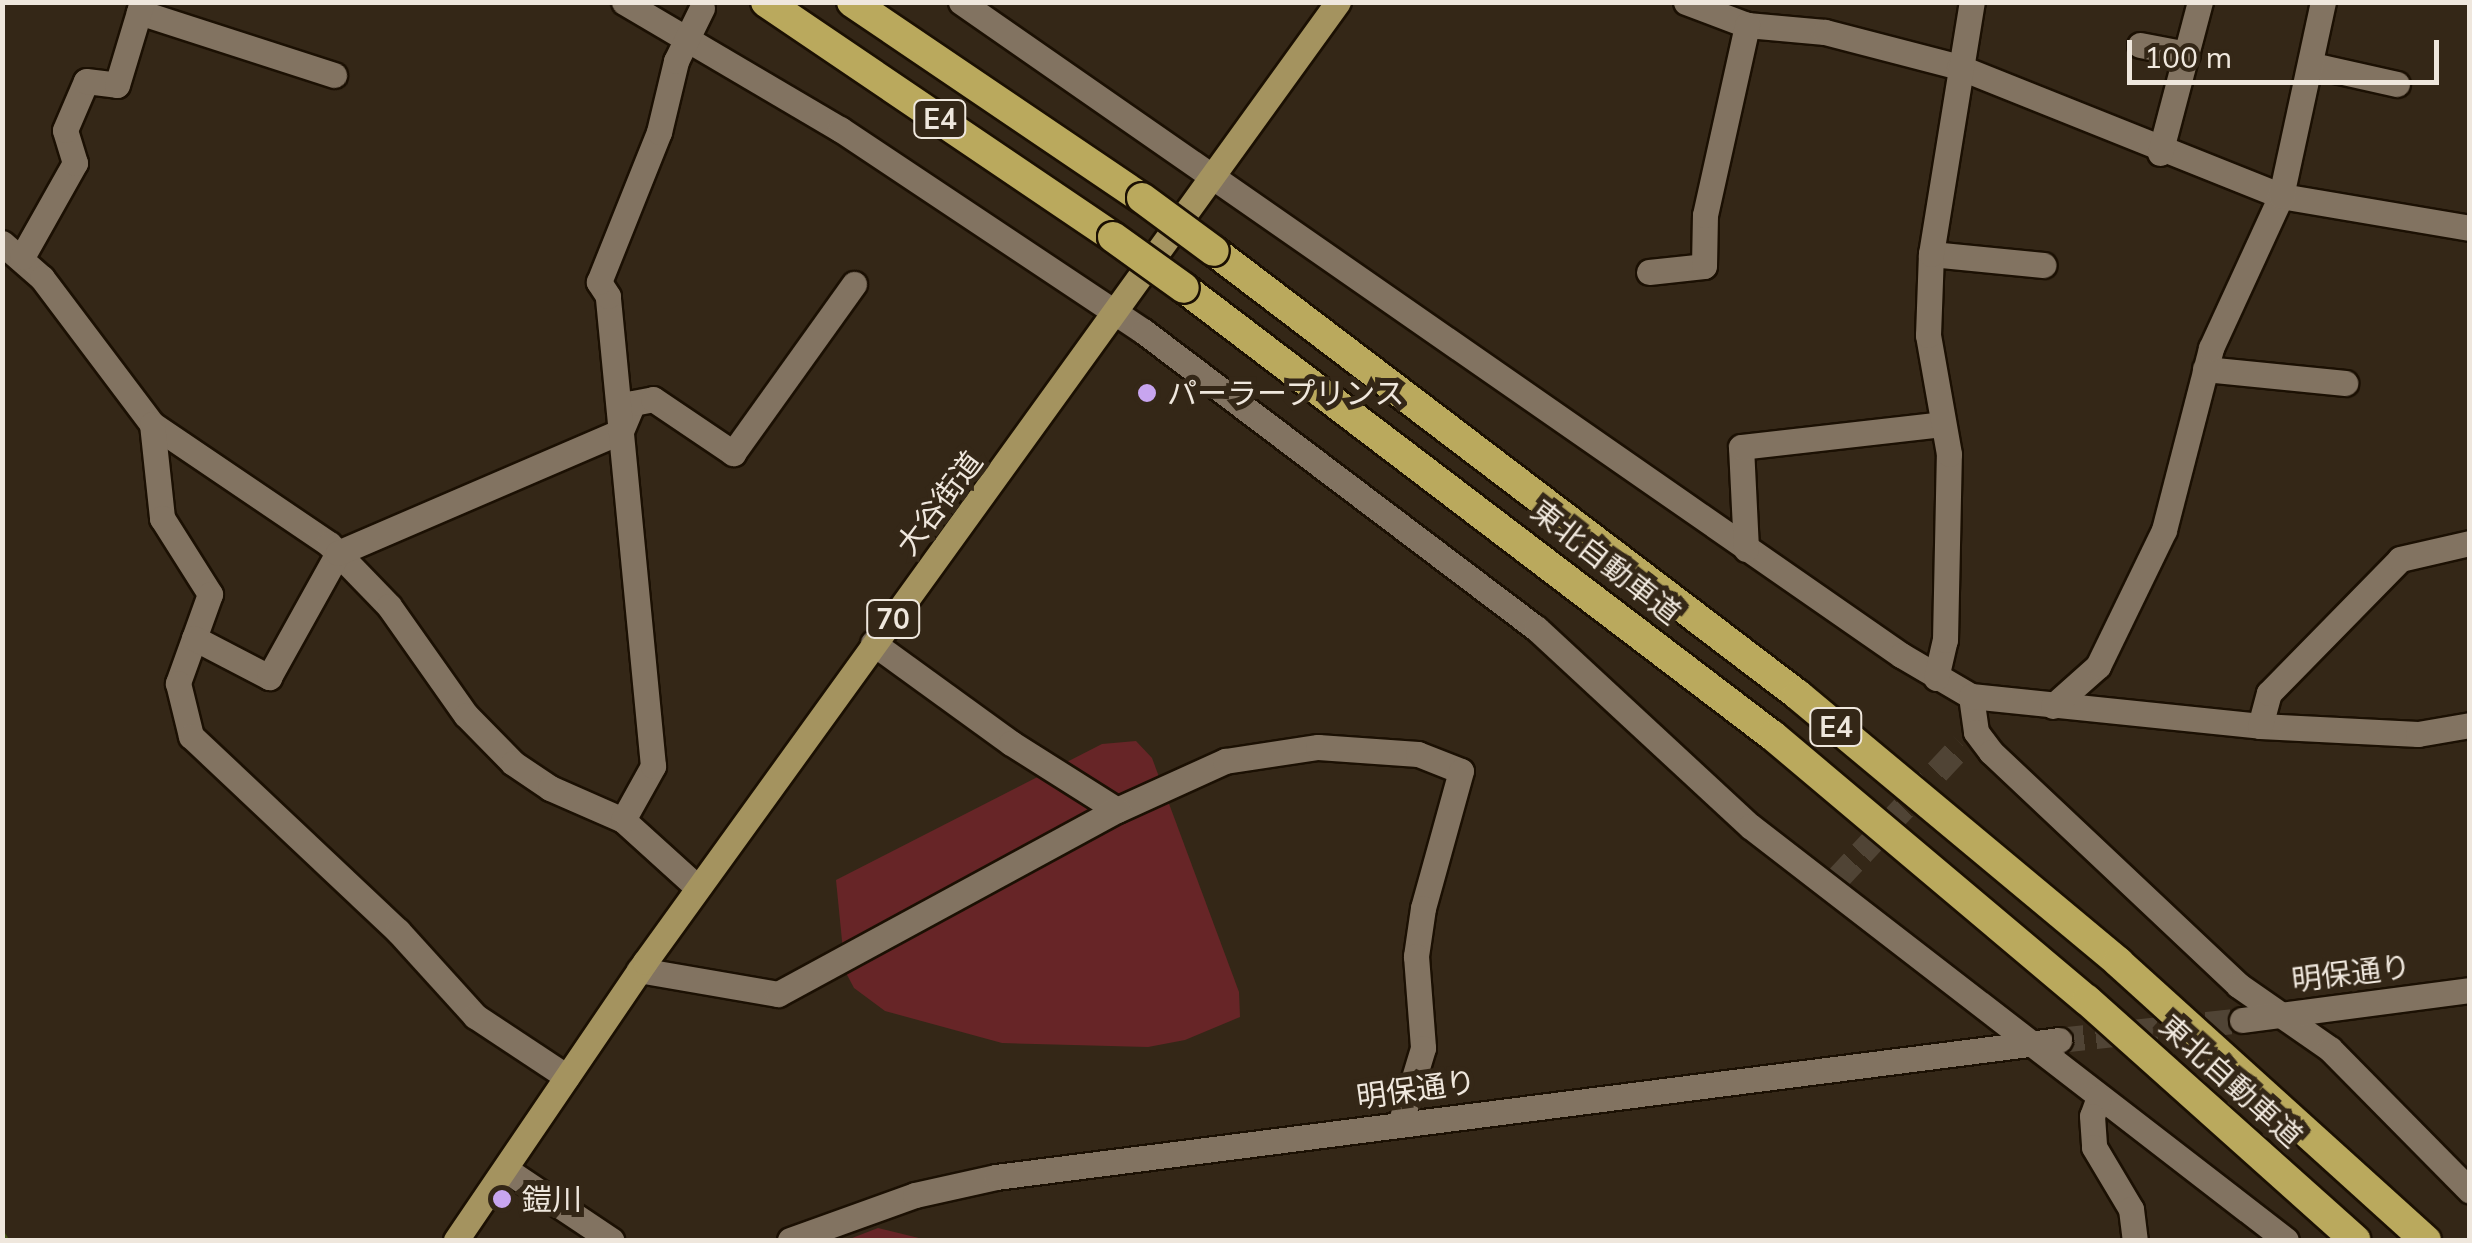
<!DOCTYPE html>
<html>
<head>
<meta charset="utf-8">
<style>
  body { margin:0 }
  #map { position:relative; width:2472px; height:1243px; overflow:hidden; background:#342717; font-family:Mulish,"Noto Sans JP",sans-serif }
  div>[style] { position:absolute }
  .green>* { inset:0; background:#672527 }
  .stream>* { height:6px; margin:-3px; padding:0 3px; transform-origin:3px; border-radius:3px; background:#445414 }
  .minor-tunnel>* { height:25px; margin-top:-12.5px; transform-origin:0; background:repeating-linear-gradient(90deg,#504435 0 25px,transparent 0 37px) }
  .roads { filter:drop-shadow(2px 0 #1b1003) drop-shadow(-2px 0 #1b1003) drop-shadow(0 2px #1b1003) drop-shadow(0 -2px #1b1003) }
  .minor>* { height:25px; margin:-12.5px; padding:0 12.5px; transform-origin:12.5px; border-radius:12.5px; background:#827361 }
  .major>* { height:25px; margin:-12.5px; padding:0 12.5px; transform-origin:12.5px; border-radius:12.5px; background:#a4935f }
  .highway>* { height:30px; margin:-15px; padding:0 15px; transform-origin:15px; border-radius:15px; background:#baa95d }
  .bridges { filter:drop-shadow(2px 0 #1b1003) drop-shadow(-2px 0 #1b1003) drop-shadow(0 2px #1b1003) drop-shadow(0 -2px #1b1003) }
  .highway-bridge>* { height:30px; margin:-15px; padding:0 15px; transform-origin:15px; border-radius:15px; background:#baa95d }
  .dots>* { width:28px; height:28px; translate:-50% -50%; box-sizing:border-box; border:5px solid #342717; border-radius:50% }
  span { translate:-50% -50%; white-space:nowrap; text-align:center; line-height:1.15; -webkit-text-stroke:10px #342717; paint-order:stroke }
  .shield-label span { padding:2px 8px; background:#342717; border:2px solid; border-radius:8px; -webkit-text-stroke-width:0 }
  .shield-label { font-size:28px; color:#efe7dd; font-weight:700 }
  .poi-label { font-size:30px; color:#efe7dd }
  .left { translate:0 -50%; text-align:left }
  .street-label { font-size:30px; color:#efe7dd }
  .frame { position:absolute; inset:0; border:5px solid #efe7dd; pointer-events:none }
  .scale { position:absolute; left:2127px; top:40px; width:312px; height:45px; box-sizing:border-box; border:5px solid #efe7dd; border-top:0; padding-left:12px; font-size:30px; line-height:35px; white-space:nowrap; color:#efe7dd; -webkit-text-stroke:8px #342717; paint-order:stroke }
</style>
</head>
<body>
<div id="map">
  <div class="green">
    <div style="clip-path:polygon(1136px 741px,1152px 758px,1239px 992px,1240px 1017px,1185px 1040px,1148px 1047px,1002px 1043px,885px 1011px,854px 988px,845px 971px,836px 880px,1102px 744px)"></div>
    <div style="clip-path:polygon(878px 1228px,927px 1240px,847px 1240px)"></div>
  </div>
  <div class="stream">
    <div style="left:2px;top:1234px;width:7px;rotate:56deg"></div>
  </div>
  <div class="minor-tunnel">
    <div style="left:1836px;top:880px;width:185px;rotate:-47deg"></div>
    <div style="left:2059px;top:1040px;width:184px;rotate:-6.2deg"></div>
  </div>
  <div class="roads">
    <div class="minor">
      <div style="left:624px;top:2px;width:251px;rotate:30.5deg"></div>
      <div style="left:840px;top:129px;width:364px;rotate:33.7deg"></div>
      <div style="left:1143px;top:331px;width:493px;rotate:37.1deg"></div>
      <div style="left:1536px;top:628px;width:292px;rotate:42.8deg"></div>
      <div style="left:1750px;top:826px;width:677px;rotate:37.68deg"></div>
      <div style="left:961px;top:2px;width:1145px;rotate:34.79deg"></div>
      <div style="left:1901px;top:655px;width:81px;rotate:30.4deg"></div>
      <div style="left:1971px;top:696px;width:36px;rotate:82deg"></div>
      <div style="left:1976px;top:732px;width:25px;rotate:53deg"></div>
      <div style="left:1991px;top:752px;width:340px;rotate:43.3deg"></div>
      <div style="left:2238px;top:985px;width:112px;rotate:34.8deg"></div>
      <div style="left:2330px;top:1049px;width:199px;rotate:45.4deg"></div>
      <div style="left:1686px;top:2px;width:65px;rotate:20.7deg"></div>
      <div style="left:1747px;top:25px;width:78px;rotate:5.1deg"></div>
      <div style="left:1825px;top:32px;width:138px;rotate:14.6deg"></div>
      <div style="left:1959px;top:67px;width:347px;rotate:21.8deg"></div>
      <div style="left:2281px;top:196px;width:192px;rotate:9.6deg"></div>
      <div style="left:139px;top:12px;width:205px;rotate:17.9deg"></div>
      <div style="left:2140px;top:45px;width:48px;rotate:10.8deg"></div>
      <div style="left:2312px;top:65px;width:87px;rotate:12.6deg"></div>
      <div style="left:2160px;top:153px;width:156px;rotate:-75.2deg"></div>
      <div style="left:2px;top:243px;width:53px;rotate:41.2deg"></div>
      <div style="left:42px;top:278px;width:183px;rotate:53deg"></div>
      <div style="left:152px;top:424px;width:214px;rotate:34.1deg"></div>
      <div style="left:329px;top:544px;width:86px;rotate:45.9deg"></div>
      <div style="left:389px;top:606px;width:133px;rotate:54.8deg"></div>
      <div style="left:466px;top:715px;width:67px;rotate:45.6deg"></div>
      <div style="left:513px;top:763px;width:45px;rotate:34deg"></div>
      <div style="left:550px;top:788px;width:80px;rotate:23.7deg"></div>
      <div style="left:623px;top:820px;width:101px;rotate:42.2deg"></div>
      <div style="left:1931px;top:254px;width:113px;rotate:5.6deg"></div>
      <div style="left:22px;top:257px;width:108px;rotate:-60.6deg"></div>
      <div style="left:75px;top:163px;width:34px;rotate:-107deg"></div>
      <div style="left:65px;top:130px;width:53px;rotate:-66.8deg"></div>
      <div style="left:86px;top:81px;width:31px;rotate:7deg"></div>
      <div style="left:117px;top:85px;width:87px;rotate:-73.2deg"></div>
      <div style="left:1649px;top:272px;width:55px;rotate:-6.2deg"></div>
      <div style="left:1704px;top:266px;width:51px;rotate:-88.9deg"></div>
      <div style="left:1705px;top:215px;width:195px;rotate:-77.5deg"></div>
      <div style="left:2205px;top:369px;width:141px;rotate:5.7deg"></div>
      <div style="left:152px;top:424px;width:95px;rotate:83.9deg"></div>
      <div style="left:162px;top:518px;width:90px;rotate:57.7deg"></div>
      <div style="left:210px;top:594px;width:95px;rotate:109.8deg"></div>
      <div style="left:178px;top:683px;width:55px;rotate:76.2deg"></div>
      <div style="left:191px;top:736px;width:284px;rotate:43.3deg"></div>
      <div style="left:398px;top:931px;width:115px;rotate:47.8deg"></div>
      <div style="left:475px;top:1016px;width:110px;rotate:33.5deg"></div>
      <div style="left:1746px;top:549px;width:102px;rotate:-92.8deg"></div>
      <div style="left:1741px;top:447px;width:203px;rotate:-6.5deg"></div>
      <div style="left:194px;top:638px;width:85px;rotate:27.5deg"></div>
      <div style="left:269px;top:677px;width:142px;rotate:-60.9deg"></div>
      <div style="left:338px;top:553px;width:308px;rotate:-23.3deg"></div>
      <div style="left:621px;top:431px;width:30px;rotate:-67deg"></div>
      <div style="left:633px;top:403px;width:20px;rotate:-11deg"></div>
      <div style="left:653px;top:399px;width:97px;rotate:34deg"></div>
      <div style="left:733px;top:453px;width:208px;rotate:-54.4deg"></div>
      <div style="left:873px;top:643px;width:170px;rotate:35.9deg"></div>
      <div style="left:1011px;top:743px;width:125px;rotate:32.3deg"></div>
      <div style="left:1117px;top:810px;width:119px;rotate:-24.4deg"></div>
      <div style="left:1225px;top:761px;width:94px;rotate:-8.6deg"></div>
      <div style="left:1318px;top:747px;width:100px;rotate:4deg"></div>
      <div style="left:1418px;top:754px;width:46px;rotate:21.6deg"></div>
      <div style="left:1461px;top:771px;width:142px;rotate:105.5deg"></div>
      <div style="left:1423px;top:908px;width:49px;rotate:98.3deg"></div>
      <div style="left:1416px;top:956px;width:92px;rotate:85.6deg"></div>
      <div style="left:1423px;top:1048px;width:79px;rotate:106.8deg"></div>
      <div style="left:1936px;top:678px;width:39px;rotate:-77deg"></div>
      <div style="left:1945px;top:640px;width:186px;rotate:-88.8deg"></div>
      <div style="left:1949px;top:454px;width:121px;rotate:-100deg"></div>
      <div style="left:1928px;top:335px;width:81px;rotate:-87.9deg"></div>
      <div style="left:1931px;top:254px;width:255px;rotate:-80.8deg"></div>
      <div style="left:1971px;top:696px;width:291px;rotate:5.9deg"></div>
      <div style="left:2260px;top:726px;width:158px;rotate:2.9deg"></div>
      <div style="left:2418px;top:734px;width:53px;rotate:-9.8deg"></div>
      <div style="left:2053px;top:706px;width:60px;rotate:-41.6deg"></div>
      <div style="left:2098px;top:666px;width:151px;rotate:-64.1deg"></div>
      <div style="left:2164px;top:530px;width:188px;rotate:-75.5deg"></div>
      <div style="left:2211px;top:348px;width:167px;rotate:-65.3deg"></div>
      <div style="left:2281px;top:196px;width:198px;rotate:-77.8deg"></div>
      <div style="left:2260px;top:726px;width:34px;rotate:-75deg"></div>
      <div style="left:2269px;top:693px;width:187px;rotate:-45.6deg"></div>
      <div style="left:2400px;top:559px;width:72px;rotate:-12.9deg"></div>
      <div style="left:623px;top:820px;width:62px;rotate:-60.9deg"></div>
      <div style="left:653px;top:766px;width:472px;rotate:-95.5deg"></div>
      <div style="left:608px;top:296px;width:17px;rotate:-123deg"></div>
      <div style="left:599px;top:282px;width:162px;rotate:-68.2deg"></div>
      <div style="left:659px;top:132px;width:73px;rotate:-76.5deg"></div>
      <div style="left:676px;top:61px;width:59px;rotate:-63.9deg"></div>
      <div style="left:639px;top:970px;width:141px;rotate:9.8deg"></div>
      <div style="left:778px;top:994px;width:386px;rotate:-28.5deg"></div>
      <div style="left:2242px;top:1020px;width:230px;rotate:-7.5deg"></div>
      <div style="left:2099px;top:1097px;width:20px;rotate:110deg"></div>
      <div style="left:2092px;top:1116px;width:31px;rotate:86deg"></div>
      <div style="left:2094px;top:1147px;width:72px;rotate:59.2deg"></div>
      <div style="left:2131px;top:1209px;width:31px;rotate:83deg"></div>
      <div style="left:505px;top:1169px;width:128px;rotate:33.8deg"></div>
      <div style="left:790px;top:1240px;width:133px;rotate:-19.8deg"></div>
      <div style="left:915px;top:1195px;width:83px;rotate:-12.5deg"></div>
      <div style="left:996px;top:1177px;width:1072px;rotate:-7.34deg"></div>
    </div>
    <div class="major">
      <div style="left:456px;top:1240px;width:336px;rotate:-55.8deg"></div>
      <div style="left:645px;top:962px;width:1184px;rotate:-54.18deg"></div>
    </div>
    <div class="highway">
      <div style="left:766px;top:2px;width:419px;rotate:34.1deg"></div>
      <div style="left:852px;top:2px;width:350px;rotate:34.1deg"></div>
      <div style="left:1214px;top:251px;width:734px;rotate:37.24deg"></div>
      <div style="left:1798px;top:695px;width:417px;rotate:39.8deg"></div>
      <div style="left:2118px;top:962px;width:415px;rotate:42.1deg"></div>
      <div style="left:1184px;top:288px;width:740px;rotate:37.26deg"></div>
      <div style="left:1773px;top:736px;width:410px;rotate:40.1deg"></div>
      <div style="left:2087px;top:1000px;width:360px;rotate:41.8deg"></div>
    </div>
  </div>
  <div class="bridges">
    <div class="highway-bridge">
      <div style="left:1142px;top:198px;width:89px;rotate:36.4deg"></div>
      <div style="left:1113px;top:237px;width:87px;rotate:35.7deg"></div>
    </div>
  </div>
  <div class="dots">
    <div style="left:1147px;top:393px;background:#c8a5ef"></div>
    <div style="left:502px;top:1199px;background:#c8a5ef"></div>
  </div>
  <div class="shield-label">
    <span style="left:940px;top:119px">E4</span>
    <span style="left:893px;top:619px">70</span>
    <span style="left:1836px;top:727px">E4</span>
  </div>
  <div class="poi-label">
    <span class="left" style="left:1167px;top:393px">パーラープリンス</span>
    <span class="left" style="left:522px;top:1199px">鎧川</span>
  </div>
  <div class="street-label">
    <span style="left:939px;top:503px;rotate:-53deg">大谷街道</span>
    <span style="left:1606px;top:562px;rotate:38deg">東北自動車道</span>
    <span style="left:2351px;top:973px;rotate:-7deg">明保通り</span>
    <span style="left:2231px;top:1081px;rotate:42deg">東北自動車道</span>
    <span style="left:1416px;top:1089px;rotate:-8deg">明保通り</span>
  </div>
  <div class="frame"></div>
  <div class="scale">100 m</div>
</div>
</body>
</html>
